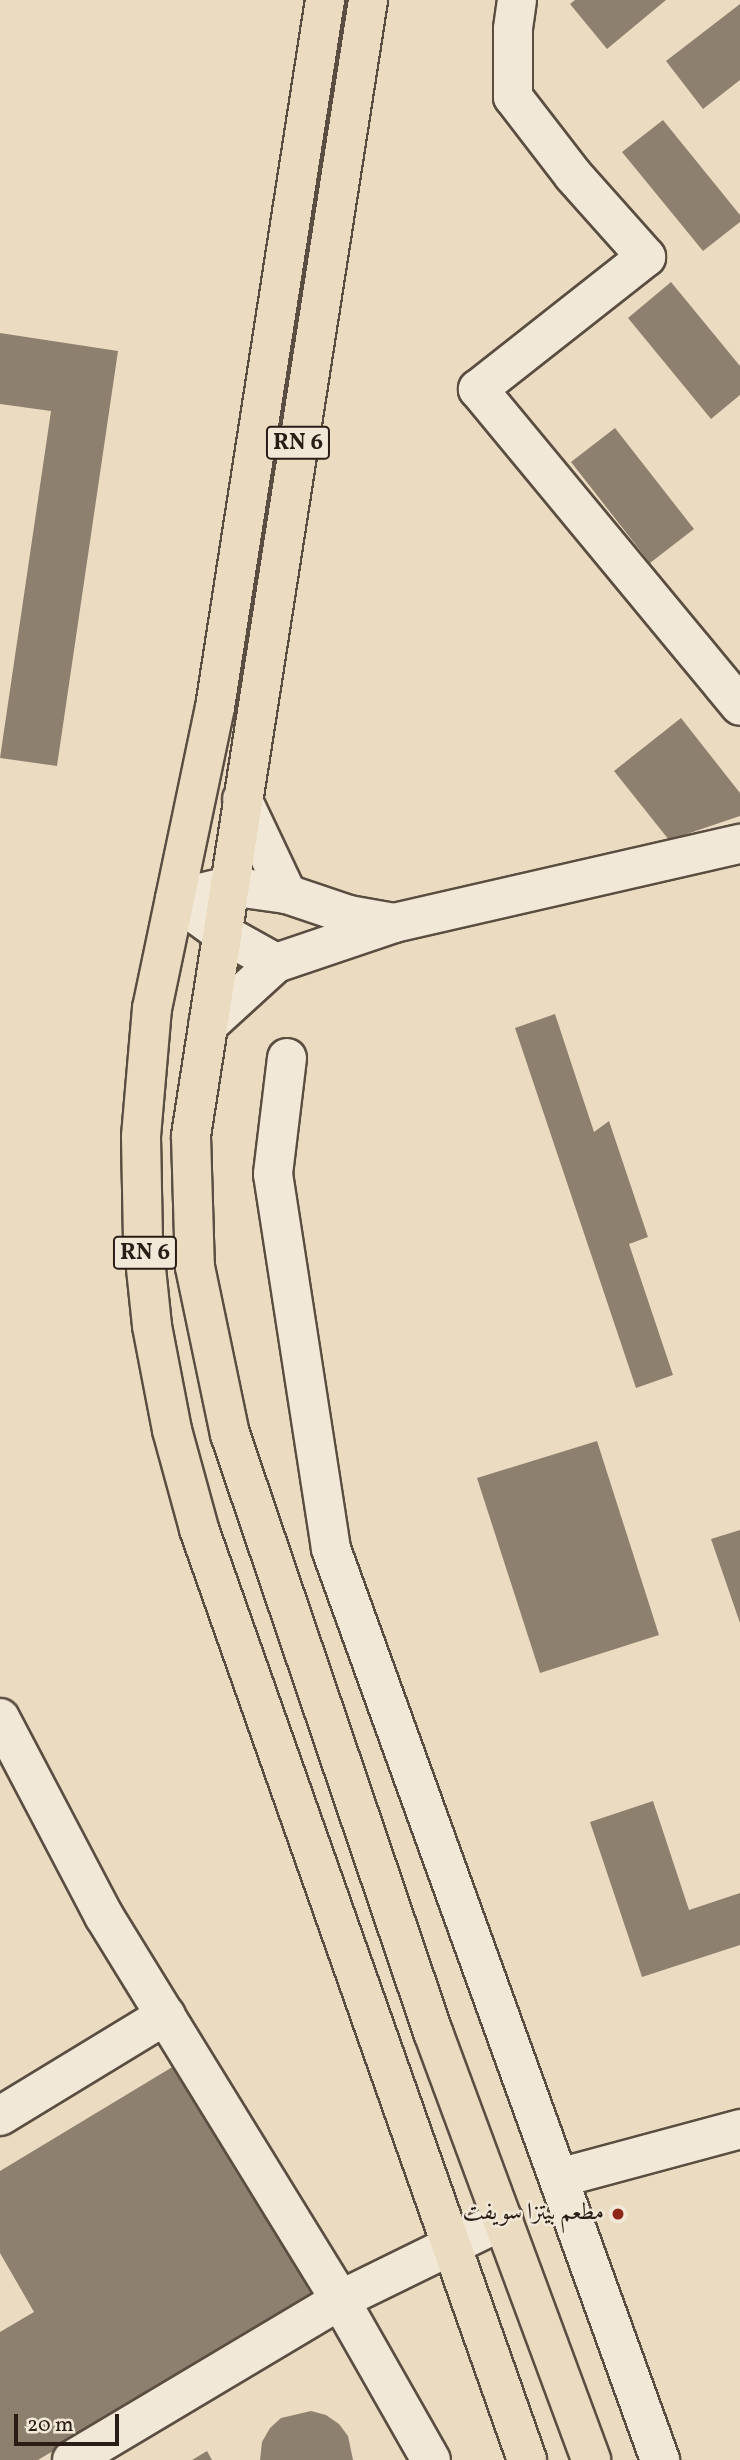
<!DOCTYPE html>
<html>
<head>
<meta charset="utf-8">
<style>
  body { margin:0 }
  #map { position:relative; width:740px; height:2460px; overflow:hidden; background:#ebdcc1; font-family:Vollkorn,Amiri,serif }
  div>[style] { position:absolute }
  .building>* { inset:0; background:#8e806f }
  .roads { filter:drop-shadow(2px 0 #5a4d41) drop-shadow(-2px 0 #5a4d41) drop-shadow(0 2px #5a4d41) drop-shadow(0 -2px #5a4d41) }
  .street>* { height:38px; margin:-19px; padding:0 19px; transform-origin:19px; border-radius:19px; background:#f2e8d7 }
  .secondary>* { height:38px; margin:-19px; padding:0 19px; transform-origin:19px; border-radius:19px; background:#f2e8d7 }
  .primary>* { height:38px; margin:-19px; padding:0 19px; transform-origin:19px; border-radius:19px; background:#ebdcc1 }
  .dots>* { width:19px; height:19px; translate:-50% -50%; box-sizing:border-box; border:4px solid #f2e8d7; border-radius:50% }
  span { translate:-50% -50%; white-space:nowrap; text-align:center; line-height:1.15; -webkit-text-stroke:5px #f2e8d7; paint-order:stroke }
  .shield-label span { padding:2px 5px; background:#f2e8d7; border:2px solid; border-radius:5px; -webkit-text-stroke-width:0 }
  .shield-label { font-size:23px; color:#2a1d16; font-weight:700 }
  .poi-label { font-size:24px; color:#2a1d16 }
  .right { translate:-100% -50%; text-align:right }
  .scale { position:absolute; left:14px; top:2414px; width:105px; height:32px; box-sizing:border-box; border:4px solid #2a1d16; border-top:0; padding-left:9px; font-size:21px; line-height:24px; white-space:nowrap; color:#2a1d16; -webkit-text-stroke:5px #f2e8d7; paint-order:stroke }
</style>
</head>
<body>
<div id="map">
  <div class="building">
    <div style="clip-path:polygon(575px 0,666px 0,607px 49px,570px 4px)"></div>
    <div style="clip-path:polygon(740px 4px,740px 80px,703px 109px,666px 61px)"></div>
    <div style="clip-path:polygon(663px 120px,740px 215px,740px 222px,703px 251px,622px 152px)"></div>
    <div style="clip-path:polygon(671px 282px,740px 366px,740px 395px,711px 419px,628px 318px)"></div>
    <div style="clip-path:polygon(0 333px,118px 351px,57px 766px,0 758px,51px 411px,0 404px)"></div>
    <div style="clip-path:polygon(615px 428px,694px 529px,650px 563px,571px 462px)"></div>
    <div style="clip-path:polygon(681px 718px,740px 793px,740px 816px,669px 840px,614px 771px)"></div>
    <div style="clip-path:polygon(555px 1014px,594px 1132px,609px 1121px,648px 1237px,629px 1244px,673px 1375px,636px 1388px,515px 1028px)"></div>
    <div style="clip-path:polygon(597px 1441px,659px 1635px,540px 1673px,477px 1478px)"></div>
    <div style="clip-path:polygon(740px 1530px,740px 1623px,711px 1539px)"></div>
    <div style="clip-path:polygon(653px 1801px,689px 1910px,740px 1893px,740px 1945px,642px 1977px,590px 1822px)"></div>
    <div style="clip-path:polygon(179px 2063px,317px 2293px,38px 2460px,0 2460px,0 2332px,34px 2312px,0 2253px,0 2171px)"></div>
    <div style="clip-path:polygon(311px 2411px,326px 2415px,339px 2424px,348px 2436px,353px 2460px,260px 2460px,262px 2442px,270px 2428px,281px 2418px)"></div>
    <div style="clip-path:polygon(207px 2451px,212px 2460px,192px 2460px)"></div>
  </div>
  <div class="roads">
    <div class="street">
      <div style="left:517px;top:0;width:29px;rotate:98deg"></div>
      <div style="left:513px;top:29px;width:68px;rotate:90deg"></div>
      <div style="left:513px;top:97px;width:98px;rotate:52.4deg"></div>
      <div style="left:573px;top:175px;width:110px;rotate:48.3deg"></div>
      <div style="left:646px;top:257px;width:214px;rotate:141.8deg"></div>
      <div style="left:478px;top:389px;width:411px;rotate:50.4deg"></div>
      <div style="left:287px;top:1058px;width:117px;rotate:96.9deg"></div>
      <div style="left:273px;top:1174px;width:379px;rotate:81.2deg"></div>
      <div style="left:331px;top:1549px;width:969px;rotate:70.14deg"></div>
      <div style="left:0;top:2116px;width:194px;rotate:-31.3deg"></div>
      <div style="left:559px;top:2178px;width:188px;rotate:-15.1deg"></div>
      <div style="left:72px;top:2460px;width:312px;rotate:-30.8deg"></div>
    </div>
    <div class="secondary">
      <div style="left:394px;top:923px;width:355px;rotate:-12.9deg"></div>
      <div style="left:276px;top:963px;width:62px;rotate:-150.9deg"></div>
      <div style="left:222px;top:933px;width:58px;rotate:-144.1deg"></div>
      <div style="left:175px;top:899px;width:56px;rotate:-13.5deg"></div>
      <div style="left:229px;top:886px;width:59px;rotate:7.9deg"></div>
      <div style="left:208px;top:1025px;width:92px;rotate:-42.4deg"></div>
      <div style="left:276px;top:963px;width:125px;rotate:-18.7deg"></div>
      <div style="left:394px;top:923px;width:46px;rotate:-169.9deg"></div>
      <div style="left:349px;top:915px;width:65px;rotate:-161.3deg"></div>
      <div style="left:287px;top:894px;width:105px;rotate:-115.3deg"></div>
      <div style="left:0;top:1718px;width:224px;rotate:62.3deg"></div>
      <div style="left:104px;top:1916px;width:451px;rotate:58.4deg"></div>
      <div style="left:340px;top:2300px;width:182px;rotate:-26.1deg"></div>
      <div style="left:340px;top:2300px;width:184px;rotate:60.4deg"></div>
    </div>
    <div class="primary">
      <div style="left:325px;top:0;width:716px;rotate:98.84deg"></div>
      <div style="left:215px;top:707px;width:308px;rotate:101.8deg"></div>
      <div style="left:152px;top:1008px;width:129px;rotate:94.9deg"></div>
      <div style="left:141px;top:1137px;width:103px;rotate:88.9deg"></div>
      <div style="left:143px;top:1240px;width:86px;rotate:84deg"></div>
      <div style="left:152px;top:1326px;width:106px;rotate:79.1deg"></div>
      <div style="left:172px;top:1430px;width:103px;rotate:74.7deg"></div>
      <div style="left:199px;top:1529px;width:987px;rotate:70.59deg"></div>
      <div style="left:368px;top:0;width:1150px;rotate:98.86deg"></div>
      <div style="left:191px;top:1136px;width:131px;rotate:88.3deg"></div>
      <div style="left:195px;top:1267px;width:171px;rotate:78.2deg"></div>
      <div style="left:230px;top:1434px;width:632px;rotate:71.25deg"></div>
      <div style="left:433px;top:2032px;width:456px;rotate:69.7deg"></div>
    </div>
  </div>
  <div class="dots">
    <div style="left:618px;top:2214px;background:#8f2418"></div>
  </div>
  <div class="shield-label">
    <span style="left:298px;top:443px">RN 6</span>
    <span style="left:145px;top:1253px">RN 6</span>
  </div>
  <div class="poi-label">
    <span class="right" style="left:604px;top:2214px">مطعم بيتزا سويفت</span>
  </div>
  <div class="scale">20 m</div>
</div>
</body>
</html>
